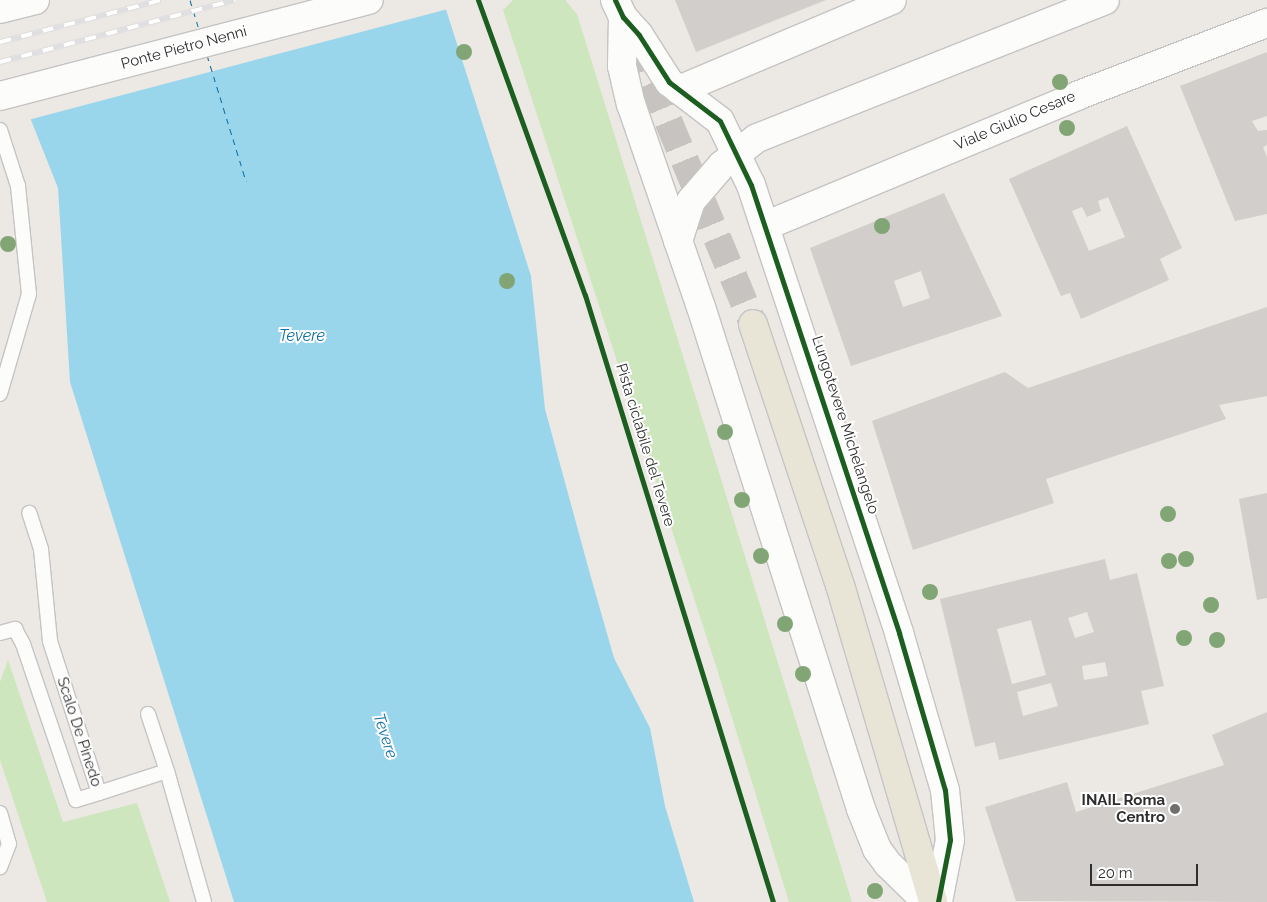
<!DOCTYPE html>
<html>
<head>
<meta charset="utf-8">
<style>
  body { margin:0 }
  #map { position:relative; width:1267px; height:902px; overflow:hidden; background:#ece8e4; font-family:Raleway,sans-serif }
  div>[style] { position:absolute }
  .green>* { inset:0; background:#cee6be }
  .water>* { inset:0; background:#99d6ec }
  .pier>* { inset:0; background:#ece8e4 }
  .ferry>* { height:1px; margin-top:-0.5px; transform-origin:0; background:repeating-linear-gradient(90deg,#0d6fa3 0 6px,transparent 0 11px) }
  .building>* { inset:0; background:#d1cecb }
  .primary-tunnel>* { height:28px; margin-top:-14px; transform-origin:0; background:repeating-linear-gradient(90deg,#c6c3c0 0 28px,transparent 0 42px) }
  .roads { filter:drop-shadow(1px 0 #c5c4c5) drop-shadow(-1px 0 #c5c4c5) drop-shadow(0 1px #c5c4c5) drop-shadow(0 -1px #c5c4c5) }
  .service>* { height:14px; margin:-7px; padding:0 7px; transform-origin:7px; border-radius:7px; background:#fcfcfb }
  .minor>* { height:28px; margin:-14px; padding:0 14px; transform-origin:14px; border-radius:14px; background:#fcfcfb }
  .tertiary>* { height:28px; margin:-14px; padding:0 14px; transform-origin:14px; border-radius:14px; background:#fcfcfb }
  .primary>* { height:28px; margin:-14px; padding:0 14px; transform-origin:14px; border-radius:14px; background:#e8e4d6 }
  .rail>* { height:5.5px; margin-top:-2.75px; transform-origin:0; background:repeating-linear-gradient(90deg,#fff 0 11px,#dfdfe1 0 22px); box-sizing:border-box; border-block:1px solid #dfdfe1 }
  .cycleway>* { height:5px; margin:-2.5px; padding:0 2.5px; transform-origin:2.5px; border-radius:2.5px; background:#1b5e20 }
  .trees>* { width:16px; height:16px; margin:-8px; border-radius:50%; background:#82a575 }
  .dots>* { width:14px; height:14px; translate:-50% -50%; box-sizing:border-box; border:2px solid #fff; border-radius:50% }
  span { translate:-50% -50%; white-space:nowrap; text-align:center; line-height:1.15; -webkit-text-stroke:4px #fff; paint-order:stroke }
  .street-label { font-size:15px; color:#2e2e2e }
  .poi-label { font-size:15px; color:#2e2e2e; font-weight:700 }
  .right { translate:-100% -50%; text-align:right }
  .water-label { font-size:16px; color:#0d6fa3; font-style:italic }
  .scale { position:absolute; left:1090px; top:864px; width:108px; height:22px; box-sizing:border-box; border:2px solid #2e2e2e; border-top:0; padding-left:6px; font-size:15px; line-height:18px; white-space:nowrap; color:#2e2e2e; -webkit-text-stroke:4px #fff; paint-order:stroke }
</style>
</head>
<body>
<div id="map">
  <div class="green">
    <div style="clip-path:polygon(513px 0,565px 0,577px 14px,852px 902px,789px 902px,716px 666px,503px 10px)"></div>
    <div style="clip-path:polygon(8px 660px,63px 822px,137px 803px,170px 902px,47px 902px,0 760px,0 682px)"></div>
  </div>
  <div class="water">
    <div style="clip-path:polygon(443px 0,531px 276px,545px 409px,590px 574px,614px 658px,650px 728px,665px 806px,694px 902px,234px 902px,70px 382px,58px 188px,0 42px)"></div>
  </div>
  <div class="pier">
    <div style="clip-path:polygon(0 0,446px 0,448px 9px,28px 120px,0 49px)"></div>
  </div>
  <div class="ferry">
    <div style="left:190px;top:0;width:31px;rotate:73deg"></div>
    <div style="left:207px;top:55px;width:132px;rotate:72.8deg"></div>
  </div>
  <div class="building">
    <div style="clip-path:polygon(675px 0,826px 0,696px 52px)"></div>
    <div style="clip-path:polygon(1267px 52px,1267px 116px,1252px 121px,1258px 131px,1267px 130px,1267px 145px,1263px 147px,1267px 157px,1267px 214px,1235px 221px,1180px 86px)"></div>
    <div style="clip-path:polygon(evenodd,1127px 126px,1182px 248px,1160px 259px,1169px 280px,1081px 319px,1070px 293px,1061px 296px,1009px 179px,1127px 126px,1108px 197px,1125px 237px,1089px 251px,1072px 211px,1082px 207px,1087px 217px,1101px 211px,1098px 201px,1108px 197px)"></div>
    <div style="clip-path:polygon(evenodd,944px 193px,1002px 316px,851px 366px,810px 248px,944px 193px,921px 271px,930px 298px,903px 307px,894px 281px,921px 271px)"></div>
    <div style="clip-path:polygon(1267px 307px,1267px 396px,1219px 405px,1226px 419px,1046px 479px,1054px 503px,913px 550px,872px 421px,1005px 372px,1028px 388px)"></div>
    <div style="clip-path:polygon(1267px 493px,1267px 598px,1257px 600px,1239px 499px)"></div>
    <div style="clip-path:polygon(evenodd,1105px 559px,1110px 580px,1137px 573px,1164px 686px,1141px 691px,1149px 724px,999px 760px,995px 742px,975px 747px,940px 599px,1105px 559px,1087px 612px,1094px 632px,1075px 638px,1068px 618px,1087px 612px,1105px 559px,1031px 620px,1046px 675px,1012px 684px,997px 629px,1031px 620px,1105px 559px,1105px 662px,1108px 676px,1084px 680px,1082px 666px,1105px 662px,1105px 559px,1051px 683px,1058px 706px,1023px 716px,1017px 692px,1051px 683px)"></div>
    <div style="clip-path:polygon(1267px 712px,1267px 902px,1016px 901px,985px 807px,1067px 782px,1076px 812px,1224px 765px,1212px 735px)"></div>
  </div>
  <div class="primary-tunnel">
    <div style="left:636px;top:44px;width:303px;rotate:67.3deg"></div>
  </div>
  <div class="roads">
    <div class="service">
      <div style="left:0;top:130px;width:59px;rotate:72.2deg"></div>
      <div style="left:18px;top:186px;width:109px;rotate:84.2deg"></div>
      <div style="left:29px;top:294px;width:104px;rotate:106.2deg"></div>
      <div style="left:0;top:633px;width:16px;rotate:-15deg"></div>
      <div style="left:15px;top:629px;width:17px;rotate:62deg"></div>
      <div style="left:23px;top:644px;width:165px;rotate:71.2deg"></div>
      <div style="left:76px;top:800px;width:24px;rotate:-17deg"></div>
      <div style="left:99px;top:793px;width:160px;rotate:-107.9deg"></div>
      <div style="left:50px;top:641px;width:92px;rotate:-95.6deg"></div>
      <div style="left:41px;top:549px;width:38px;rotate:-108deg"></div>
      <div style="left:148px;top:714px;width:60px;rotate:71.6deg"></div>
      <div style="left:99px;top:793px;width:71px;rotate:-17.9deg"></div>
      <div style="left:167px;top:771px;width:136px;rotate:74.2deg"></div>
      <div style="left:0;top:813px;width:32px;rotate:74deg"></div>
      <div style="left:9px;top:844px;width:25px;rotate:111deg"></div>
    </div>
    <div class="minor">
      <div style="left:679px;top:90px;width:231px;rotate:-22.9deg"></div>
      <div style="left:765px;top:226px;width:340px;rotate:-22.6deg"></div>
      <div style="left:1079px;top:95px;width:201px;rotate:-21deg"></div>
    </div>
    <div class="tertiary">
      <div style="left:615px;top:0;width:19px;rotate:65deg"></div>
      <div style="left:623px;top:17px;width:24px;rotate:48deg"></div>
      <div style="left:639px;top:35px;width:56px;rotate:57.4deg"></div>
      <div style="left:669px;top:82px;width:64px;rotate:37.4deg"></div>
      <div style="left:720px;top:121px;width:71px;rotate:64.2deg"></div>
      <div style="left:751px;top:185px;width:472px;rotate:71.7deg"></div>
      <div style="left:899px;top:633px;width:164px;rotate:73.7deg"></div>
      <div style="left:945px;top:790px;width:50px;rotate:84.3deg"></div>
      <div style="left:950px;top:840px;width:63px;rotate:101deg"></div>
      <div style="left:0;top:9px;width:36px;rotate:-14deg"></div>
      <div style="left:623px;top:17px;width:49px;rotate:91.2deg"></div>
      <div style="left:622px;top:66px;width:39px;rotate:77deg"></div>
      <div style="left:631px;top:104px;width:215px;rotate:71deg"></div>
      <div style="left:701px;top:307px;width:527px;rotate:72.32deg"></div>
      <div style="left:861px;top:809px;width:43px;rotate:68.2deg"></div>
      <div style="left:877px;top:849px;width:19px;rotate:54deg"></div>
      <div style="left:888px;top:864px;width:54px;rotate:44.3deg"></div>
      <div style="left:0;top:96px;width:381px;rotate:-14.6deg"></div>
      <div style="left:678px;top:241px;width:42px;rotate:-72deg"></div>
      <div style="left:691px;top:201px;width:48px;rotate:-49.3deg"></div>
      <div style="left:722px;top:165px;width:44px;rotate:-37.6deg"></div>
      <div style="left:757px;top:138px;width:374px;rotate:-21.6deg"></div>
    </div>
    <div class="primary">
      <div style="left:753px;top:324px;width:275px;rotate:71.6deg"></div>
      <div style="left:840px;top:585px;width:330px;rotate:73.6deg"></div>
    </div>
  </div>
  <div class="rail">
    <div style="left:0;top:42px;width:166px;rotate:-14.6deg"></div>
    <div style="left:0;top:62px;width:243px;rotate:-14.8deg"></div>
  </div>
  <div class="cycleway">
    <div style="left:478px;top:0;width:314px;rotate:70.1deg"></div>
    <div style="left:585px;top:295px;width:635px;rotate:72.79deg"></div>
    <div style="left:615px;top:0;width:19px;rotate:65deg"></div>
    <div style="left:623px;top:17px;width:24px;rotate:48deg"></div>
    <div style="left:639px;top:35px;width:56px;rotate:57.4deg"></div>
    <div style="left:669px;top:82px;width:64px;rotate:37.4deg"></div>
    <div style="left:720px;top:121px;width:71px;rotate:64.2deg"></div>
    <div style="left:751px;top:185px;width:472px;rotate:71.7deg"></div>
    <div style="left:899px;top:633px;width:164px;rotate:73.7deg"></div>
    <div style="left:945px;top:790px;width:50px;rotate:84.3deg"></div>
    <div style="left:950px;top:840px;width:63px;rotate:101deg"></div>
  </div>
  <div class="trees">
    <div style="left:464px;top:52px"></div>
    <div style="left:1060px;top:82px"></div>
    <div style="left:1067px;top:128px"></div>
    <div style="left:882px;top:226px"></div>
    <div style="left:8px;top:244px"></div>
    <div style="left:507px;top:281px"></div>
    <div style="left:725px;top:432px"></div>
    <div style="left:742px;top:500px"></div>
    <div style="left:1168px;top:514px"></div>
    <div style="left:761px;top:556px"></div>
    <div style="left:1186px;top:559px"></div>
    <div style="left:1169px;top:561px"></div>
    <div style="left:930px;top:592px"></div>
    <div style="left:1211px;top:605px"></div>
    <div style="left:785px;top:624px"></div>
    <div style="left:1184px;top:638px"></div>
    <div style="left:1217px;top:640px"></div>
    <div style="left:803px;top:674px"></div>
    <div style="left:875px;top:891px"></div>
  </div>
  <div class="dots">
    <div style="left:1175px;top:809px;background:#706f6e"></div>
  </div>
  <div class="street-label">
    <span style="left:184px;top:48px;rotate:-15deg">Ponte Pietro Nenni</span>
    <span style="left:1015px;top:121px;rotate:-23deg">Viale Giulio Cesare</span>
    <span style="left:845px;top:425px;rotate:72deg">Lungotevere Michelangelo</span>
    <span style="left:645px;top:445px;rotate:73deg">Pista ciclabile del Tevere</span>
    <span style="left:79px;top:732px;rotate:72deg">Scalo De Pinedo</span>
  </div>
  <div class="poi-label">
    <span class="right" style="left:1165px;top:809px">INAIL Roma<br>Centro</span>
  </div>
  <div class="water-label">
    <span style="left:302px;top:336px">Tevere</span>
    <span style="left:385px;top:736px;rotate:72deg">Tevere</span>
  </div>
  <div class="scale">20 m</div>
</div>
</body>
</html>
